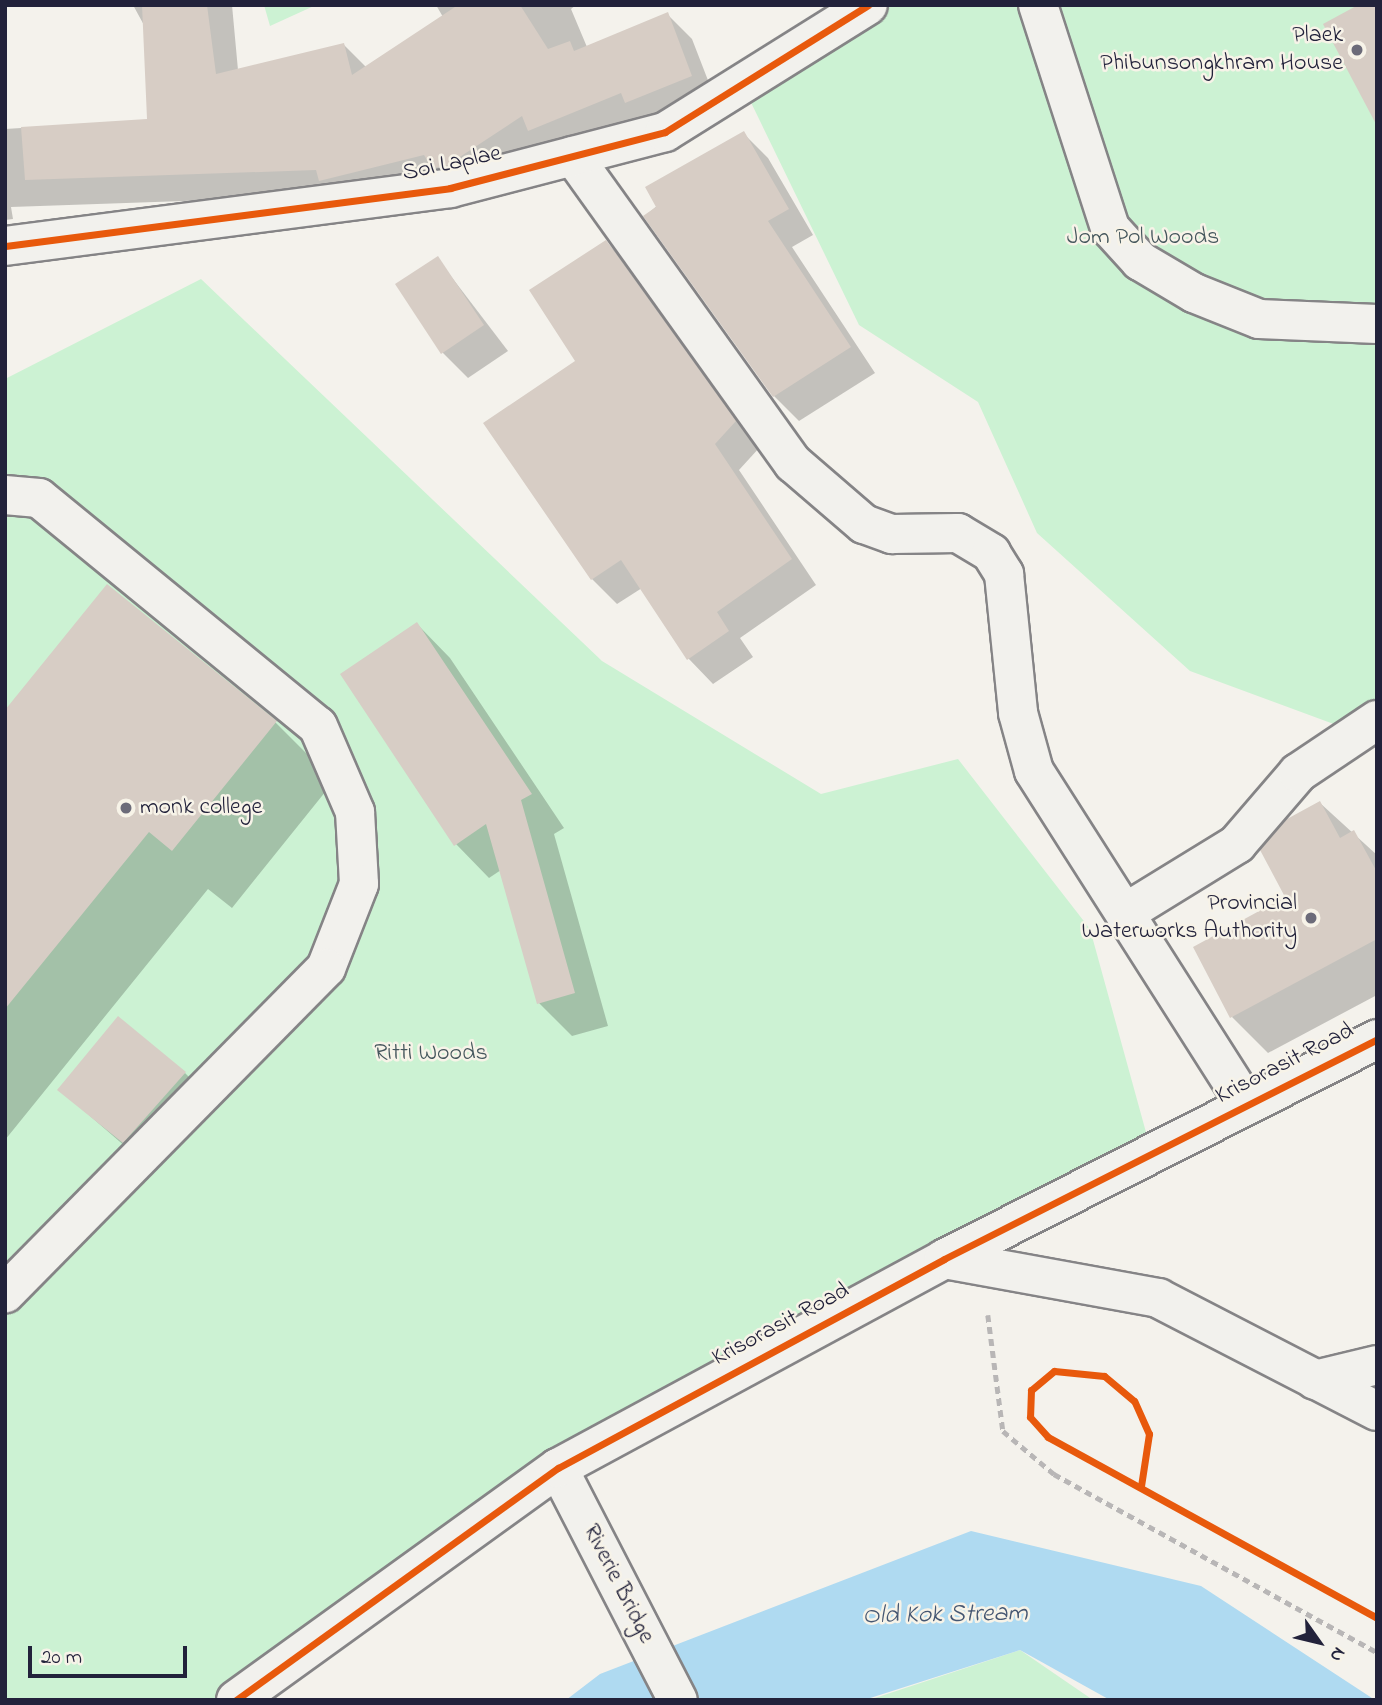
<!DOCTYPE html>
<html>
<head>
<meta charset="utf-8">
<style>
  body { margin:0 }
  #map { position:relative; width:1382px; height:1705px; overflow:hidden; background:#f4f2ec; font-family:"Indie Flower",sans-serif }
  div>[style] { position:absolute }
  .green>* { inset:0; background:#ccf2d3 }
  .water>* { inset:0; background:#afdaf1 }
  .shadow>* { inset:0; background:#0003 }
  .building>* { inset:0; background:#d7cdc5 }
  .path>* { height:4.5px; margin-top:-2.25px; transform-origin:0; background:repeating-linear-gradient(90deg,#b8b6b6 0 7px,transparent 0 12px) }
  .roads { filter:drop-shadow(2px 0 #858486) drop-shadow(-2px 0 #858486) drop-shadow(0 2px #858486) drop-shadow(0 -2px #858486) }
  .minor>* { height:38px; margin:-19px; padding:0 19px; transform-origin:19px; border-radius:19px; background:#f2f1ed }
  .cycleway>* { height:7px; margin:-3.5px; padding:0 3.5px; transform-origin:3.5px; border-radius:3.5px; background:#e8590c }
  .dots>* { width:19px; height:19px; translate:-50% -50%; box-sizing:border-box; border:4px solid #f7f3e8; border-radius:50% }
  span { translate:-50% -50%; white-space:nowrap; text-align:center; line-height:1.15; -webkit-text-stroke:5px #f7f3e8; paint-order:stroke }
  .poi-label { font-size:24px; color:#22223b }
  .right { translate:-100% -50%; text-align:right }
  .left { translate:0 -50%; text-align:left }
  .street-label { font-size:24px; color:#22223b }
  .park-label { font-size:24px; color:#44565c }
  .water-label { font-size:26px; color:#445672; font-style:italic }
  .frame { position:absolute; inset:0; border:7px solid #22223b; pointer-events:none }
  .north { position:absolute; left:1284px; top:1607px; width:70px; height:70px; -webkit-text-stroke:5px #f7f3e8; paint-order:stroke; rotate:124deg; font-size:19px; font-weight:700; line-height:28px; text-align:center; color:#22223b }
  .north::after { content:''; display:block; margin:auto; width:24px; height:32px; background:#22223b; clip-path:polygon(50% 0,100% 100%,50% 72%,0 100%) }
  .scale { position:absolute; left:28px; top:1646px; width:159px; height:32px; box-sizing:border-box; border:4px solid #22223b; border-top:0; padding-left:9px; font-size:21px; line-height:24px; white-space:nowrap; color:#22223b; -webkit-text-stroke:5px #f7f3e8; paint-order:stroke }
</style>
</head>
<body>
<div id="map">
  <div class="green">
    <div style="clip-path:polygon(264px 5px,316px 5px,270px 26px)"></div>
    <div style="clip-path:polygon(837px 5px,1377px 5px,1377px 740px,1190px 671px,1037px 533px,978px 402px,859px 325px,742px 84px)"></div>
    <div style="clip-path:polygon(201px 279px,602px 661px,821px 794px,958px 759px,1090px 929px,1152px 1154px,558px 1468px,221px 1700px,5px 1700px,5px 379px)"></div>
    <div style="clip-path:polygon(1020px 1650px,1093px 1700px,869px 1700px)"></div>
  </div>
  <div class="water">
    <div style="clip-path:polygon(971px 1531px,1201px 1586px,1375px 1700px,1110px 1700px,1020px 1650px,864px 1700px,566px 1700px,600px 1674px)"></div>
  </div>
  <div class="shadow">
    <div style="clip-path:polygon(133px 5px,232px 5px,238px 70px,343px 44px,367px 68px,443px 17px,436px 5px,576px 5px,571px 9px,587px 47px,667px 14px,692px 39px,716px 101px,471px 191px,11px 207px,13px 219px,5px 220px,5px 129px,149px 120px,145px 27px)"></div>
    <div style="clip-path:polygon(743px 133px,768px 158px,813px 235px,792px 247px,875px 373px,799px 421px,774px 396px,645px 216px)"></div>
    <div style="clip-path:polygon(606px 242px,631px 267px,760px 447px,739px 470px,816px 585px,740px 638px,753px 657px,713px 684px,688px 658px,642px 588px,617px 604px,592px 579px,577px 362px)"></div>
    <div style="clip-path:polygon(437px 258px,508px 351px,468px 378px,443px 353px)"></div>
    <div style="clip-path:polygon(417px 624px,450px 658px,564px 828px,554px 834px,608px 1026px,572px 1036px,539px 1003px,501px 870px,489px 878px,456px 844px)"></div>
    <div style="clip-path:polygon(5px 712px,275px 722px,334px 781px,232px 908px,208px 889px,5px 1140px)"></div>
    <div style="clip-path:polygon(1320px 803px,1377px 855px,1377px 995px,1268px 1053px,1232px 1017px,1288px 898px)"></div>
    <div style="clip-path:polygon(185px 1073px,210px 1098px,149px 1167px,60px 1090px)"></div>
  </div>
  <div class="building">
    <div style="clip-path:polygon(142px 5px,207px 5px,216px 74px,344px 43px,352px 75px,458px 5px,520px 5px,548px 49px,570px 41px,574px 51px,668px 12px,692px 76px,625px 103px,621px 93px,528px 131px,522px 116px,446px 166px,432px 168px,424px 155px,319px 181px,316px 170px,25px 180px,21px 127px,147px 119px)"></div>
    <div style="clip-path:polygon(1358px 5px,1377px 5px,1377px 126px,1323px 24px)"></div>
    <div style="clip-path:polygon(744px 131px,789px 209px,768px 221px,851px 347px,773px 397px,643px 216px,656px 207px,645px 187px)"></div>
    <div style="clip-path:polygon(606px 240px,736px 421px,715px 444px,792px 559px,717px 612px,729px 631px,687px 660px,621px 560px,591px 580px,483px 423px,575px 361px,529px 290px)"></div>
    <div style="clip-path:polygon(438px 256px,484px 325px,441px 354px,395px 284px)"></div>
    <div style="clip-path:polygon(107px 584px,277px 721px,172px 851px,149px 832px,5px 1009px,5px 710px)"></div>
    <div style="clip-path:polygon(417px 622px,532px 794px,521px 800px,575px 993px,537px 1004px,486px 824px,454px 846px,340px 674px)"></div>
    <div style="clip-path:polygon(1320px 801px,1340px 838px,1354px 830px,1377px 872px,1377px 939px,1230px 1018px,1193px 947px,1285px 897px,1260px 850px,1287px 819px)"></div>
    <div style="clip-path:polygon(118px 1016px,186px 1072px,123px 1143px,57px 1090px)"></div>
  </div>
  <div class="path">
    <div style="left:988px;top:1315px;width:117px;rotate:82.6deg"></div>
    <div style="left:1003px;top:1431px;width:67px;rotate:40.1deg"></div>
    <div style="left:1054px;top:1474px;width:369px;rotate:28.9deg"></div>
  </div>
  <div class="roads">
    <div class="minor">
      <div style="left:1038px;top:5px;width:234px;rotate:72.1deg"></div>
      <div style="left:1110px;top:228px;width:45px;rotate:47.7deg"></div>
      <div style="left:1140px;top:261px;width:63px;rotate:30.7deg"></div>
      <div style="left:1194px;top:293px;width:70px;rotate:21.8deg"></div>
      <div style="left:1259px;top:319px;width:118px;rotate:2.4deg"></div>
      <div style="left:573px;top:156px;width:378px;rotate:54.4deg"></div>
      <div style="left:793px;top:463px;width:94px;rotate:40.7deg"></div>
      <div style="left:864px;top:524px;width:30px;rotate:20deg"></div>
      <div style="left:892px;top:534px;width:66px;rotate:-0.9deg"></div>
      <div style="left:958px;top:533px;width:39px;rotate:31deg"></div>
      <div style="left:991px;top:553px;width:25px;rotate:58deg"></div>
      <div style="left:1004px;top:574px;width:140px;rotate:84.2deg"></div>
      <div style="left:1018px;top:713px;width:60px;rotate:74.6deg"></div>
      <div style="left:1034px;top:771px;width:396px;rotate:57.5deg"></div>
      <div style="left:5px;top:246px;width:449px;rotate:-7.4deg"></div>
      <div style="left:450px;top:188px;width:222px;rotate:-14.6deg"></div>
      <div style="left:665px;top:132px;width:239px;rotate:-32deg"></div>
      <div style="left:5px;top:495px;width:34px;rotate:5deg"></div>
      <div style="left:39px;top:498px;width:360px;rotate:39.3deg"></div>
      <div style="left:318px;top:726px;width:94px;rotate:66.7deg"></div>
      <div style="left:355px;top:812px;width:72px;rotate:86.8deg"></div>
      <div style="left:359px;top:884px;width:90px;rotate:111.4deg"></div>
      <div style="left:326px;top:968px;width:457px;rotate:134.6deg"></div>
      <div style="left:1125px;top:913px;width:132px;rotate:-31.6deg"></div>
      <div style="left:1237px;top:844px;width:94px;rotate:-49.3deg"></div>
      <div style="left:1298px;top:773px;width:95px;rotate:-33.9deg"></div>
      <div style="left:944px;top:1259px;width:218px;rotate:10.3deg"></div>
      <div style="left:1158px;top:1298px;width:246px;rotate:27.3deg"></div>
      <div style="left:1315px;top:1380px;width:64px;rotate:-13.6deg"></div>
      <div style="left:558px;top:1468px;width:261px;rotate:62.7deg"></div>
      <div style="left:236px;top:1700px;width:397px;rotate:-35.8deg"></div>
      <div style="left:558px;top:1468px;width:439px;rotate:-28.4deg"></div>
      <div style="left:944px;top:1259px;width:486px;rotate:-26.9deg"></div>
    </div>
  </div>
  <div class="cycleway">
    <div style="left:5px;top:246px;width:449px;rotate:-7.4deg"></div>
    <div style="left:450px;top:188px;width:222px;rotate:-14.6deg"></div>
    <div style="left:665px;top:132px;width:239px;rotate:-32deg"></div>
    <div style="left:1141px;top:1486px;width:53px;rotate:-81.3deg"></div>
    <div style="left:1149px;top:1434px;width:36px;rotate:-114deg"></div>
    <div style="left:1134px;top:1401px;width:39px;rotate:-140deg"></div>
    <div style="left:1104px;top:1376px;width:50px;rotate:-174.3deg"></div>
    <div style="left:1054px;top:1371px;width:30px;rotate:140deg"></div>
    <div style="left:1031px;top:1390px;width:27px;rotate:92deg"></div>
    <div style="left:1030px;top:1417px;width:27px;rotate:48deg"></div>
    <div style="left:1048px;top:1437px;width:376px;rotate:28.8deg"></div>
    <div style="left:236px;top:1700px;width:397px;rotate:-35.8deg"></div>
    <div style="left:558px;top:1468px;width:439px;rotate:-28.4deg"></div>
    <div style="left:944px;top:1259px;width:486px;rotate:-26.9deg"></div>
  </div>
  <div class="dots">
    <div style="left:1357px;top:50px;background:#6c6b79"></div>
    <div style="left:126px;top:808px;background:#6c6b79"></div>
    <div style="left:1311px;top:918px;background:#6c6b79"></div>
  </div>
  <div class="poi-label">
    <span class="right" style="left:1343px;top:50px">Plaek<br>Phibunsongkhram House</span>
    <span class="left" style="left:140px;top:808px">monk college</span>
    <span class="right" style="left:1297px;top:918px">Provincial<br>Waterworks Authority</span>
  </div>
  <div class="street-label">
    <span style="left:452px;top:164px;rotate:-12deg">Soi Laplae</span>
    <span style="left:1285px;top:1064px;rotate:-27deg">Krisorasit Road</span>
    <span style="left:781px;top:1325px;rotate:-28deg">Krisorasit Road</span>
    <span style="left:618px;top:1584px;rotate:63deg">Riverie Bridge</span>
  </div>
  <div class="park-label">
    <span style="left:1143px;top:238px">Jom Pol Woods</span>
    <span style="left:431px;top:1054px">Ritti Woods</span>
  </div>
  <div class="water-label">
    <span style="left:945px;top:1616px;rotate:-1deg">Old Kok Stream</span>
  </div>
  <div class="frame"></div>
  <div class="north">N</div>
  <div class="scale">20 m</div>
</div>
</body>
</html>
